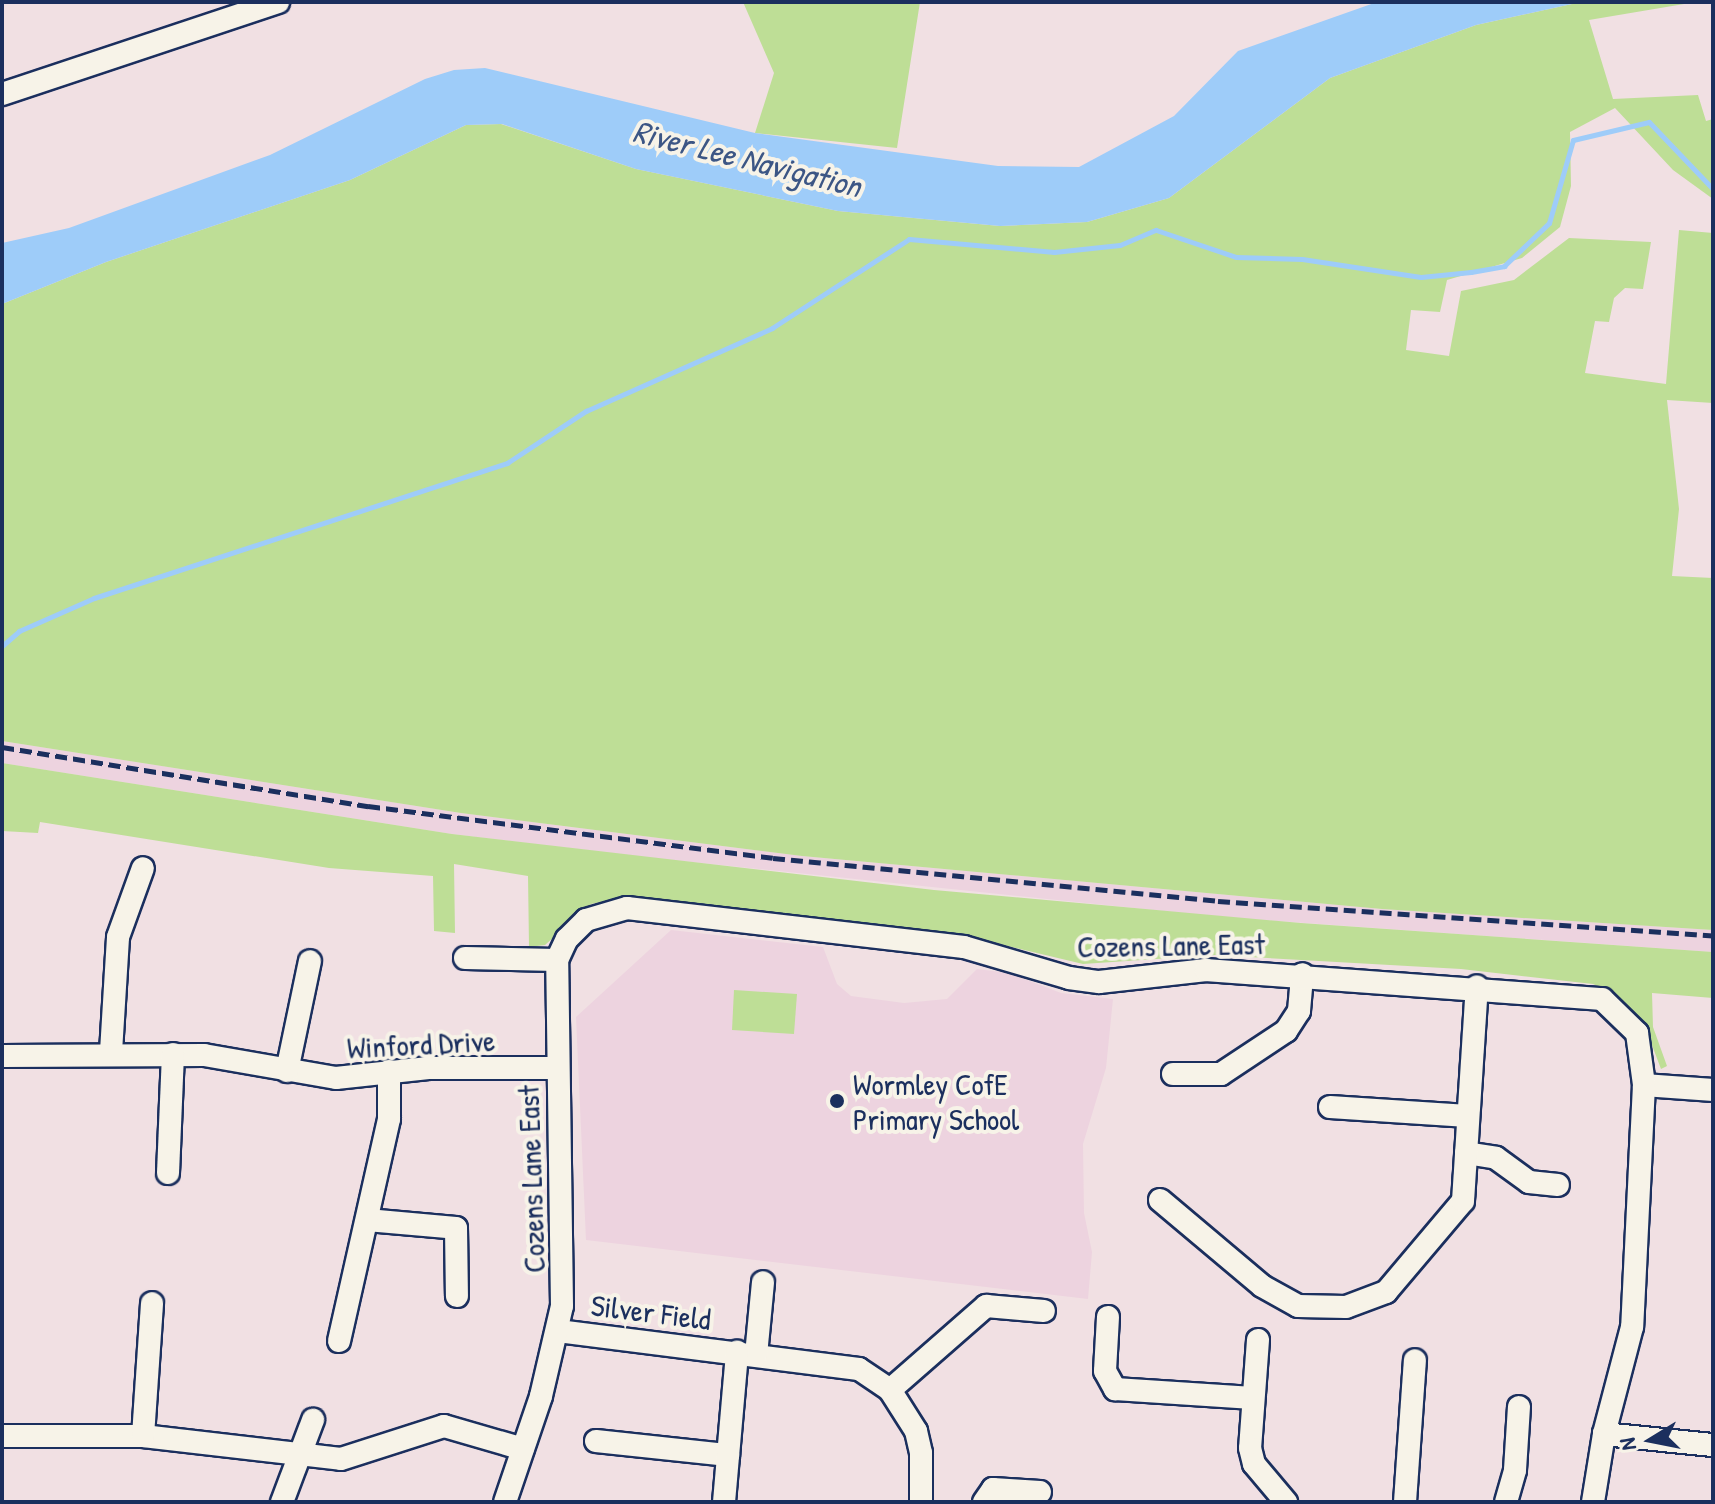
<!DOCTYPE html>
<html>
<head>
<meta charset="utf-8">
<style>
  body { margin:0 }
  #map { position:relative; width:1715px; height:1504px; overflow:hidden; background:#f1e0e3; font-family:"Patrick Hand",sans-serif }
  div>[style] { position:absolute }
  .built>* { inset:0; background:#edd3df }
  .green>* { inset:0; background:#bede96 }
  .water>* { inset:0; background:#9eccf9 }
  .stream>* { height:5px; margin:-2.5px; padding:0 2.5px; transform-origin:2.5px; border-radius:2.5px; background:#9eccf9 }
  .roads { filter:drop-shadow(2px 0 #1b2f5e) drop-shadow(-2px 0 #1b2f5e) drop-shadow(0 2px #1b2f5e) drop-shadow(0 -2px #1b2f5e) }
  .minor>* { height:22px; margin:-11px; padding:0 11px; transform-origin:11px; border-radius:11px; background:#f7f3e8 }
  .rail>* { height:5px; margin-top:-2.5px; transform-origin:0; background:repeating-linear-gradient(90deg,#1b2f5e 0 12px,transparent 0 18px) }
  .dots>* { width:22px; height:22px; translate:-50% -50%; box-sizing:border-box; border:4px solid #f7f3e8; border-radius:50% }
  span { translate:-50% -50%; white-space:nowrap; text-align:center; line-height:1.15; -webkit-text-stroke:8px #f7f3e8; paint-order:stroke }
  .street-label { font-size:30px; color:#1b2f5e }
  .poi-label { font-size:30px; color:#1b2f5e }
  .left { translate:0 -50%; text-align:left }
  .water-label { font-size:32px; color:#3c5685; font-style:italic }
  .frame { position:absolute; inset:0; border:4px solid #1b2f5e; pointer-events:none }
  .north { position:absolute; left:1611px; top:1400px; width:80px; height:80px; -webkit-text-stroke:6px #f7f3e8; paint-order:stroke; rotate:260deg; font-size:22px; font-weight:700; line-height:32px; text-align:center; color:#1b2f5e }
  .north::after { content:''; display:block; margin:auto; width:28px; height:36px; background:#1b2f5e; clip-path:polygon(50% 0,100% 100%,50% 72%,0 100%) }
</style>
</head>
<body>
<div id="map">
  <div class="built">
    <div style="clip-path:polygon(2px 741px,461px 813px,802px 856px,1382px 909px,1713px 930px,1713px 952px,1221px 917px,643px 857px,452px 834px,2px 763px)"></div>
    <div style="clip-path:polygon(671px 930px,823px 947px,837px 984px,851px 996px,904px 1003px,947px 999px,977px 969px,1009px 973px,1061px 993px,1113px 999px,1106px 1068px,1083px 1144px,1084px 1213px,1092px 1252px,1088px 1299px,586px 1240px,576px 1017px)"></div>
  </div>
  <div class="green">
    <div style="clip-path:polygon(743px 2px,920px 2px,897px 148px,755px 133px,774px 73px)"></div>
    <div style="clip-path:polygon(1581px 2px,1696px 2px,1589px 20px,1613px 99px,1698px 95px,1706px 121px,1713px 119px,1713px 199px,1673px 170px,1615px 108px,1570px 132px,1571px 186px,1560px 227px,1522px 258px,1447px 280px,1440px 312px,1411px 310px,1406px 350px,1449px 356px,1461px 291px,1514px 280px,1569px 238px,1651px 242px,1643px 289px,1625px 288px,1614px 298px,1609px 322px,1595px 321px,1585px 373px,1666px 384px,1679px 230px,1713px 233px,1713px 403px,1667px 400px,1679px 509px,1672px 576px,1713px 578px,1713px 930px,1382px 909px,802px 856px,461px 813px,2px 741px,2px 304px,106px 262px,350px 180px,466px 125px,501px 124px,636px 169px,838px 211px,1000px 226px,1087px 222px,1169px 198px,1330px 78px,1476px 25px)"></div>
    <div style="clip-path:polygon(2px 763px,452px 834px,934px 890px,1301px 923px,1713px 952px,1713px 998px,1652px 993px,1653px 1027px,1667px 1066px,1661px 1069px,1647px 1032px,1616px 994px,1593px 984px,1461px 969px,1215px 955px,1083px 964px,966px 936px,625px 897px,591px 904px,545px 945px,529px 947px,528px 876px,454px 864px,455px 933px,434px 931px,433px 876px,329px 868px,40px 822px,38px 833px,2px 831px)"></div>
    <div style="clip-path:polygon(734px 990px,797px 994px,794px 1034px,732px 1030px)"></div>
  </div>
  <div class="water">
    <div style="clip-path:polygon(1377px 2px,1581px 2px,1476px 25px,1330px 78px,1169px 198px,1087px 222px,1000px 226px,838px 211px,636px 169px,502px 124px,466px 125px,350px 180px,106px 262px,2px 304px,2px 243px,69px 228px,270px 155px,425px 79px,454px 70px,485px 68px,755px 133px,998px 166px,1079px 167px,1174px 116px,1238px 51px)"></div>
  </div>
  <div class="stream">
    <div style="left:2px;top:646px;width:23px;rotate:-41deg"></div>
    <div style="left:19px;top:631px;width:82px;rotate:-23.7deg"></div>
    <div style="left:94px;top:598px;width:435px;rotate:-18.1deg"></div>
    <div style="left:507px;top:463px;width:95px;rotate:-33.4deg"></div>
    <div style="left:586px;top:411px;width:204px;rotate:-24deg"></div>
    <div style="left:772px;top:328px;width:163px;rotate:-33deg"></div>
    <div style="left:909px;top:239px;width:146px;rotate:5.1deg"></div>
    <div style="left:1054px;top:252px;width:66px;rotate:-6.1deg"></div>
    <div style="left:1120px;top:245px;width:39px;rotate:-23deg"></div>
    <div style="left:1156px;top:230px;width:84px;rotate:18.6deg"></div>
    <div style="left:1236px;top:257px;width:66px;rotate:1.7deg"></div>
    <div style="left:1302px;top:259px;width:120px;rotate:8.6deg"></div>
    <div style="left:1421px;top:277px;width:50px;rotate:-5.7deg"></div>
    <div style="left:1471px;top:272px;width:34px;rotate:-10deg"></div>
    <div style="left:1504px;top:266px;width:62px;rotate:-43.7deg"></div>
    <div style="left:1549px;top:223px;width:86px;rotate:-73.9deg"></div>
    <div style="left:1573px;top:140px;width:78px;rotate:-13.3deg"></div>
    <div style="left:1649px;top:122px;width:93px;rotate:46.3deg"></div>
  </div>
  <div class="roads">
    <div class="minor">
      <div style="left:2px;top:94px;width:291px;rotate:-18.4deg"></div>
      <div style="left:465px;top:958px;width:92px;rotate:1.2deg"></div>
      <div style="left:111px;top:1052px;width:115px;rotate:-86.5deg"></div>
      <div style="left:118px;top:937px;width:73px;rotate:-70.1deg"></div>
      <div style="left:2px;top:1056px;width:202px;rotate:-0.3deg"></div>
      <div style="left:204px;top:1055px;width:134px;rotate:9.9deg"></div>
      <div style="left:336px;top:1078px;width:93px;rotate:-6.2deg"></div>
      <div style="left:428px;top:1068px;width:129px"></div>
      <div style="left:287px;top:1071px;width:112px;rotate:-78.2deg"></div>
      <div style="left:1173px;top:1074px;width:48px"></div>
      <div style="left:1221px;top:1074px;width:78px;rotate:-33.5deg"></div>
      <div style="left:1286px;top:1031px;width:24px;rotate:-57deg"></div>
      <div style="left:1299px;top:1011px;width:37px;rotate:-85deg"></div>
      <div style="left:1644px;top:1085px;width:69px;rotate:4.1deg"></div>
      <div style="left:1330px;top:1107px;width:138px;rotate:3.7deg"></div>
      <div style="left:1466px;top:1153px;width:30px;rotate:9deg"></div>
      <div style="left:1496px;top:1158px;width:41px;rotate:36deg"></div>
      <div style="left:1529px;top:1182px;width:29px;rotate:6deg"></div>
      <div style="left:168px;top:1173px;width:119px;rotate:-87.6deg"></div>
      <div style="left:1160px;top:1200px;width:133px;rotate:40.1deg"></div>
      <div style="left:1262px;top:1286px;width:41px;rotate:29.1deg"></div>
      <div style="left:1298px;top:1306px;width:48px;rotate:1.2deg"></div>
      <div style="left:1346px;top:1307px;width:43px;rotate:-20.6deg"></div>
      <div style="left:1386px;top:1292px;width:119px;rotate:-49.8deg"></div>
      <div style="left:1463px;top:1201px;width:215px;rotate:-86.3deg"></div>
      <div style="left:367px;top:1220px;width:89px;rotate:5.1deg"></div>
      <div style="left:456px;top:1228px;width:68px;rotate:89.2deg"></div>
      <div style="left:1108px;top:1317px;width:54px;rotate:93.2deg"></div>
      <div style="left:1105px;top:1371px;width:21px;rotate:61deg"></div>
      <div style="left:1115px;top:1389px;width:138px;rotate:3.7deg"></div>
      <div style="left:558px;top:1331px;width:303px;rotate:7.2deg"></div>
      <div style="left:859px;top:1369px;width:37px;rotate:34deg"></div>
      <div style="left:890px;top:1390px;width:49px;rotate:57.6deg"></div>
      <div style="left:916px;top:1431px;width:23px;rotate:77deg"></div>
      <div style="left:921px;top:1453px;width:49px;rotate:90deg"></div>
      <div style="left:1258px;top:1340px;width:108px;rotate:94.2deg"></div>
      <div style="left:1250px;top:1448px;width:16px;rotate:76deg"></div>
      <div style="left:1254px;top:1464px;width:50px;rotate:49.9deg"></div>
      <div style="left:339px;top:1341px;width:228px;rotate:-77.3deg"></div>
      <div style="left:389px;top:1119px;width:48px;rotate:-90deg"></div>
      <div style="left:756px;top:1355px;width:73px;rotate:-84.5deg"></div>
      <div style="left:890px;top:1390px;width:128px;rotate:-41.2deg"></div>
      <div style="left:986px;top:1306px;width:58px;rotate:4.9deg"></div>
      <div style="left:1604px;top:1434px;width:110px;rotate:5.8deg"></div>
      <div style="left:2px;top:1436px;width:141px"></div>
      <div style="left:143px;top:1436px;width:199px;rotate:6.6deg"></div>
      <div style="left:341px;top:1459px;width:108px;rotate:-17.8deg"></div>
      <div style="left:444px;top:1426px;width:82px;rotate:16.2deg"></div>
      <div style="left:143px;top:1436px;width:133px;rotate:-86.1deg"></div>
      <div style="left:596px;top:1441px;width:133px;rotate:6.1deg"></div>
      <div style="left:282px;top:1502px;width:88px;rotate:-69.3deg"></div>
      <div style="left:505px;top:1502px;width:112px;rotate:-71.2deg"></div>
      <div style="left:541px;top:1396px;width:92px;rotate:-76.9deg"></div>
      <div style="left:562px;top:1306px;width:346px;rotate:-90.8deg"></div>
      <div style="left:557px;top:960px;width:23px;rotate:-65deg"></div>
      <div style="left:567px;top:939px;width:27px;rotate:-45deg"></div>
      <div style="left:586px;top:920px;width:43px;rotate:-16.3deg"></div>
      <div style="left:627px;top:908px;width:339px;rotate:6.6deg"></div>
      <div style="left:964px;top:947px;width:109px;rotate:16.4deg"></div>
      <div style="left:1069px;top:978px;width:30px;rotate:8deg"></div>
      <div style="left:1099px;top:982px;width:108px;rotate:-6.4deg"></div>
      <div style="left:1206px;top:970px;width:397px;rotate:4.2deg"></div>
      <div style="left:1602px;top:999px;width:49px;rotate:44.2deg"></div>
      <div style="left:1637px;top:1033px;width:52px;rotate:82.3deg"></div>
      <div style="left:1644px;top:1085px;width:242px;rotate:92.8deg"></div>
      <div style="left:1632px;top:1327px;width:111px;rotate:104.7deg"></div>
      <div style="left:1604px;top:1434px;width:69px;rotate:99.2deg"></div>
      <div style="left:724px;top:1502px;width:151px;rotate:-85deg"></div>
      <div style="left:984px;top:1502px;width:16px;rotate:-55deg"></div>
      <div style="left:993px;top:1489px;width:47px;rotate:3.7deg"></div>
      <div style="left:1405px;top:1502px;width:142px;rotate:-86deg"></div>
      <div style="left:1506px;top:1502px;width:33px;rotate:-74deg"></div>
      <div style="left:1515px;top:1470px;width:63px;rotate:-86.4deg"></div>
    </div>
  </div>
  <div class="rail">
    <div style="left:2px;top:747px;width:371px;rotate:9.2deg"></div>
    <div style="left:368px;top:806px;width:408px;rotate:7.3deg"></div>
    <div style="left:773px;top:858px;width:447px;rotate:5.5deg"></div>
    <div style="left:1218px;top:901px;width:496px;rotate:4deg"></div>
  </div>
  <div class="dots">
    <div style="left:837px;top:1101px;background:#1b2f5e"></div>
  </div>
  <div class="street-label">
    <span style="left:1171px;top:945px;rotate:-1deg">Cozens Lane East</span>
    <span style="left:421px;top:1044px;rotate:-3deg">Winford Drive</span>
    <span style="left:531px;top:1179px;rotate:-92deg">Cozens Lane East</span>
    <span style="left:651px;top:1312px;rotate:7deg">Silver Field</span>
  </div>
  <div class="poi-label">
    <span class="left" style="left:853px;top:1101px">Wormley CofE<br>Primary School</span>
  </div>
  <div class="water-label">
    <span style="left:747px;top:159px;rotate:14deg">River Lee Navigation</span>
  </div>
  <div class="frame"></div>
  <div class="north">N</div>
</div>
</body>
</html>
